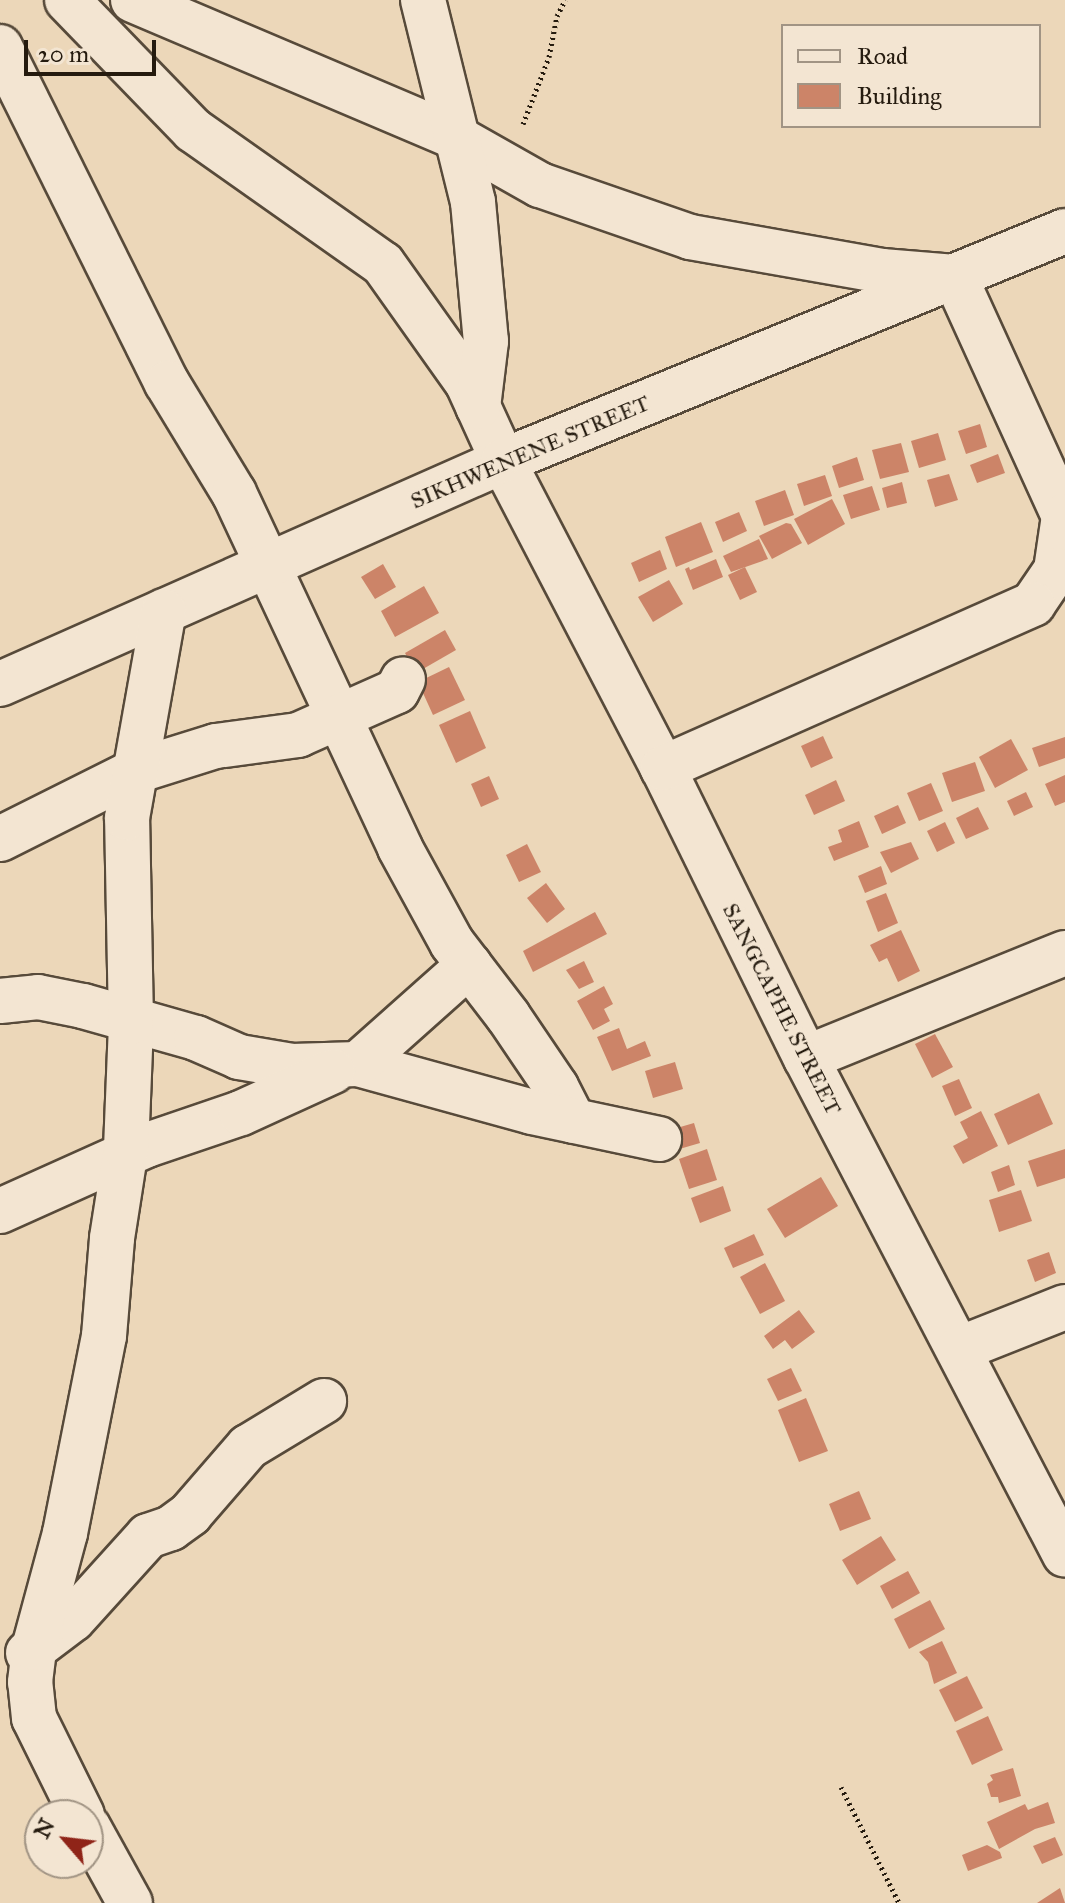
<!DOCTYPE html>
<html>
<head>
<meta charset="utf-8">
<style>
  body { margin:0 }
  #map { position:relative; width:1065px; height:1903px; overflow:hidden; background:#ecd7b9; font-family:"IM FELL Great Primer",serif }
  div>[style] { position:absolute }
  .building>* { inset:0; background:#cc8468 }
  .path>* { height:5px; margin-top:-2.5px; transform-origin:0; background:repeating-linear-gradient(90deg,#251b0f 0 2px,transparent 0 6px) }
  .roads { filter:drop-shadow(2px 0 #574a3a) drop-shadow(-2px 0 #574a3a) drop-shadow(0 2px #574a3a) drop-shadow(0 -2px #574a3a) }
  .minor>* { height:44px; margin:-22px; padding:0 22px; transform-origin:22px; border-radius:22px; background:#f3e5d2 }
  span { translate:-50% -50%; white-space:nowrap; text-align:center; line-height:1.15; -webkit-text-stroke:8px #f3e5d2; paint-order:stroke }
  .street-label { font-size:22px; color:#251b0f }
  .legend { position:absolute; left:781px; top:24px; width:260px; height:104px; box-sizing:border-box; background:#f3e5d2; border:2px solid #a19484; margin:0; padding:10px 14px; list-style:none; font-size:24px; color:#251b0f }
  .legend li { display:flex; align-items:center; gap:16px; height:40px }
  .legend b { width:40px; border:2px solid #a19484 }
  .north { position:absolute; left:24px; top:1799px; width:80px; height:80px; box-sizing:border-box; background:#f3e5d2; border:2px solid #a19484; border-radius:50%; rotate:298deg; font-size:22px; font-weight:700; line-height:32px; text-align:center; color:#251b0f }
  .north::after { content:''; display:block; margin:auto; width:28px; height:36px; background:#8f2418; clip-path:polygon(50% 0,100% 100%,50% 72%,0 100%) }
  .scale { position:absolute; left:24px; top:40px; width:132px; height:36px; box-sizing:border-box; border:4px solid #251b0f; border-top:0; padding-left:10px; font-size:24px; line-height:28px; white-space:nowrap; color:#251b0f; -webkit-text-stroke:6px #f3e5d2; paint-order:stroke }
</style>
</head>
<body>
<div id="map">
  <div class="building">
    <div style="clip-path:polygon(980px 424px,987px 447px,966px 454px,958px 431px)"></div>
    <div style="clip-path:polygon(938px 433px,946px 460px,919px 468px,911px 441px)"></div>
    <div style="clip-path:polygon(901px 443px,909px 472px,880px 479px,872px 450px)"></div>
    <div style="clip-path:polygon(998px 454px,1005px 473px,977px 483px,970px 465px)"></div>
    <div style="clip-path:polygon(857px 457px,864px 480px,839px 488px,832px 466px)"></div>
    <div style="clip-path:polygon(949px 474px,958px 500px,935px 507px,927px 480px)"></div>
    <div style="clip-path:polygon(825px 475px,832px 496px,804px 506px,797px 484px)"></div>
    <div style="clip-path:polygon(902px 482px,907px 503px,887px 508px,882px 488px)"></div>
    <div style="clip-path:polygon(872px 486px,880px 510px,851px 519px,843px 495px)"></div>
    <div style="clip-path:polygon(785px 490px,794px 515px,764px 526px,755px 501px)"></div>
    <div style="clip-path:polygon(832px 499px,845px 524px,808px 545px,794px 519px)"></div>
    <div style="clip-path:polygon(739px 512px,747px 531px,723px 542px,715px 522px)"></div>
    <div style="clip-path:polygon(701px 522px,713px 552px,676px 567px,665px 537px)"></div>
    <div style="clip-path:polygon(786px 523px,791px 524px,802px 543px,772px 559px,759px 536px)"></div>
    <div style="clip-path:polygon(759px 539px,768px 559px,731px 572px,723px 556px)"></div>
    <div style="clip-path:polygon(660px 550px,667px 569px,639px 582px,631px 563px)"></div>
    <div style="clip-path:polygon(716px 559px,723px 577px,693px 590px,685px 569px,689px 567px,690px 570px)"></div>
    <div style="clip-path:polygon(383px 564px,396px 587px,375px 599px,361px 577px)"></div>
    <div style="clip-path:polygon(745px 567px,757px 592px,740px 600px,728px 575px)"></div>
    <div style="clip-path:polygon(669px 580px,683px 604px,653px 622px,638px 597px)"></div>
    <div style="clip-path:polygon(424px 586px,439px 613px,395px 637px,381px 611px)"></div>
    <div style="clip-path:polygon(445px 630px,456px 650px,416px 673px,405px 653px)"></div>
    <div style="clip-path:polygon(449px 667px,465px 700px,433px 715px,418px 682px)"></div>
    <div style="clip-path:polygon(470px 711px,486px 748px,456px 763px,439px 725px)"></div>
    <div style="clip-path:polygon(823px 736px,833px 758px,811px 768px,801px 746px)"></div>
    <div style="clip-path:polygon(1065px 737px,1065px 758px,1039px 767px,1032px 748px)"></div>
    <div style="clip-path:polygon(1011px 739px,1028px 770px,995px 788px,979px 757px)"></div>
    <div style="clip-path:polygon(975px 762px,985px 791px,952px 802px,942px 773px)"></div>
    <div style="clip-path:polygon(1065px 775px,1065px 802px,1055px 806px,1045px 784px)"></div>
    <div style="clip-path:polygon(489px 776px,499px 799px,481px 807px,471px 784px)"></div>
    <div style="clip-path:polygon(836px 780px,845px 801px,814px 815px,805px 795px)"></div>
    <div style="clip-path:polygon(931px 783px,943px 811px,919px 821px,907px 793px)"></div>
    <div style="clip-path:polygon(1026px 792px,1033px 807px,1014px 816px,1007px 801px)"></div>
    <div style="clip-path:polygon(898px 805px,906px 823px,882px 834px,874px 816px)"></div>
    <div style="clip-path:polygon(978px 807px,989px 829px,966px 839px,956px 818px)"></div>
    <div style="clip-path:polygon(859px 821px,869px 847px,834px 861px,828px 847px,842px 842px,838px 830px)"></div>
    <div style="clip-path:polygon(945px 822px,955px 843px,937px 852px,927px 831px)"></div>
    <div style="clip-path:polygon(911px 842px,919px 859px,891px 873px,880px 852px)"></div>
    <div style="clip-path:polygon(527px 844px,541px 872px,519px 882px,506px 855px)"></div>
    <div style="clip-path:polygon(881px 866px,887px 884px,865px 893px,858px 876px)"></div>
    <div style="clip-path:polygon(546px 883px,565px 909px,547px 923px,527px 898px)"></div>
    <div style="clip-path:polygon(886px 893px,898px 923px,878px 932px,866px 901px)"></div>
    <div style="clip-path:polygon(595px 912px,607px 934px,533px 972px,523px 951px)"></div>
    <div style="clip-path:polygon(901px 930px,920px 971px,898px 982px,887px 958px,879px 962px,870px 945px)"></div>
    <div style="clip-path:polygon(584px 961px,594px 982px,579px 989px,566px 970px)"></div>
    <div style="clip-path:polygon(604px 986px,613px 1004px,604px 1009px,610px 1021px,593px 1030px,577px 1001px)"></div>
    <div style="clip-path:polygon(619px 1028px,627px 1049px,645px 1041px,651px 1056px,612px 1071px,597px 1037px)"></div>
    <div style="clip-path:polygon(935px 1034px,953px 1067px,932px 1078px,915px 1044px)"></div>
    <div style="clip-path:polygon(675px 1062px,683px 1089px,653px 1098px,645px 1071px)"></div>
    <div style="clip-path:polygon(959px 1079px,972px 1108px,955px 1116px,942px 1086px)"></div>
    <div style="clip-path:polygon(1039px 1093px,1053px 1124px,1008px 1145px,994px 1114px)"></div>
    <div style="clip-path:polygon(981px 1111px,998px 1146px,963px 1164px,953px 1146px,968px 1138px,960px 1122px)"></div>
    <div style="clip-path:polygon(694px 1123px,700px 1143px,676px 1150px,670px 1130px)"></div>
    <div style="clip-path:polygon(707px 1149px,717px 1180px,689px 1189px,679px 1159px)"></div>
    <div style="clip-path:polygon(1065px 1149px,1065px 1178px,1037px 1187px,1028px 1161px)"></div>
    <div style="clip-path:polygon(1009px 1165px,1015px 1185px,998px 1192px,991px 1172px)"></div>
    <div style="clip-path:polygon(821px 1177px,838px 1206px,785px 1238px,767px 1209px)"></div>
    <div style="clip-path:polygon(723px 1186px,731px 1211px,700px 1223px,691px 1198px)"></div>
    <div style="clip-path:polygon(1021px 1190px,1032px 1221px,999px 1232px,989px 1200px)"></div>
    <div style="clip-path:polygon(754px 1234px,764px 1255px,733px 1268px,724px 1248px)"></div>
    <div style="clip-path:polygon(1049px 1252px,1056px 1273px,1035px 1282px,1027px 1260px)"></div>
    <div style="clip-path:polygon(765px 1263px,785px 1301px,760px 1314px,740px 1277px)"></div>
    <div style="clip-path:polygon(799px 1310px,815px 1332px,792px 1349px,785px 1340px,773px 1349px,764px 1336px)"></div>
    <div style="clip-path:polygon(791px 1368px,802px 1391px,778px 1401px,767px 1379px)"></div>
    <div style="clip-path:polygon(806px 1398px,828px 1451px,799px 1462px,778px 1410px)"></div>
    <div style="clip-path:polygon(859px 1491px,871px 1519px,840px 1531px,829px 1504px)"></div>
    <div style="clip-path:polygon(881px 1536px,896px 1560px,857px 1585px,842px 1560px)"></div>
    <div style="clip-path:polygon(908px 1571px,920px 1593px,892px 1609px,880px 1586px)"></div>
    <div style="clip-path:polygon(930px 1600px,945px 1629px,909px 1649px,894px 1619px)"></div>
    <div style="clip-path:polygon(942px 1641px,957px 1673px,934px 1684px,928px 1662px,919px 1652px)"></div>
    <div style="clip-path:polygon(967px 1676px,983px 1708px,955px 1722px,939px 1690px)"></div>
    <div style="clip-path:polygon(988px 1716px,1003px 1750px,972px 1765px,956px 1731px)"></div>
    <div style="clip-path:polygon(1013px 1768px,1021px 1796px,999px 1803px,998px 1797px,991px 1797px,987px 1784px,993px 1780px,990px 1775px)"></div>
    <div style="clip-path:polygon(1048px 1802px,1055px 1823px,1035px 1829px,999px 1849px,987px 1822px,1025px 1804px,1028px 1810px)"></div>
    <div style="clip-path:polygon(1055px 1837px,1063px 1855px,1042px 1864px,1033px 1846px)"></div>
    <div style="clip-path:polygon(987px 1845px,1000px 1852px,1002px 1858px,968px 1871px,962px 1855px)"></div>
    <div style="clip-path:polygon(1060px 1888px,1065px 1903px,1037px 1903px)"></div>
  </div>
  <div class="path">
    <div style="left:523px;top:124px;width:72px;rotate:-68.8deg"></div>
    <div style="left:549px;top:57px;width:42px;rotate:-79deg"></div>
    <div style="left:557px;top:16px;width:18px;rotate:-63deg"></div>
    <div style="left:841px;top:1787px;width:130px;rotate:63.4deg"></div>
  </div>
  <div class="roads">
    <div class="minor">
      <div style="left:67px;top:0;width:181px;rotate:45.9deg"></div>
      <div style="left:193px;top:130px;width:232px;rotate:35.2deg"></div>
      <div style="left:383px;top:264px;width:145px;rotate:54.6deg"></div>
      <div style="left:467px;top:382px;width:87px;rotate:65.5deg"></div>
      <div style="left:503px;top:461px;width:346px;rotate:62.5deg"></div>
      <div style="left:663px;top:768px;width:323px;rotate:63.8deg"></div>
      <div style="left:806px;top:1058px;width:560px;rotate:62.47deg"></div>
      <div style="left:133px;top:0;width:350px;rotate:23deg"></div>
      <div style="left:455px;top:137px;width:98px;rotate:29.5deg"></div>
      <div style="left:540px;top:185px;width:159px;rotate:19.1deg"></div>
      <div style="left:690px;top:237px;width:195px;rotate:10deg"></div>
      <div style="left:882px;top:271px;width:73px;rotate:4.7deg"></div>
      <div style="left:955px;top:277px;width:263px;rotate:65.5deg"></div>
      <div style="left:1064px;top:516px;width:55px;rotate:98.4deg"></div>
      <div style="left:1056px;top:570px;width:41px;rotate:124.1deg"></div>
      <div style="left:1033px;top:604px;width:405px;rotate:156.1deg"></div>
      <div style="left:423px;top:0;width:208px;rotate:76.1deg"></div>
      <div style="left:473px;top:202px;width:140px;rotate:84.7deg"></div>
      <div style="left:486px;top:341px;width:66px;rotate:96.9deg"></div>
      <div style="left:0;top:47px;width:375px;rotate:63.6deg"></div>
      <div style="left:167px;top:383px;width:129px;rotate:58.7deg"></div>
      <div style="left:234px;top:493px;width:392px;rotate:64.9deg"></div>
      <div style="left:400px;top:848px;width:108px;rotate:61.3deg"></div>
      <div style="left:452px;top:943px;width:92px;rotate:52.5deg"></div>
      <div style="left:508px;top:1016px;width:86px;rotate:55.9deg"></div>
      <div style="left:556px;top:1087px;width:38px;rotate:63deg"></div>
      <div style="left:0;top:684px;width:550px;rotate:-23.91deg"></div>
      <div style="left:503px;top:461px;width:607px;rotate:-22.26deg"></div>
      <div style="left:0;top:839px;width:152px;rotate:-26.6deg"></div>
      <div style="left:136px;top:771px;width:84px;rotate:-17.4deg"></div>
      <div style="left:216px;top:746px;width:83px;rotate:-7.6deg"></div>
      <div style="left:298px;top:735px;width:108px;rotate:-24deg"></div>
      <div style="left:397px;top:691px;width:13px;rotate:-63deg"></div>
      <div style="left:0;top:1001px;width:38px;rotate:-6deg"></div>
      <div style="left:38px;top:997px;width:46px;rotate:11.3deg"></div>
      <div style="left:83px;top:1006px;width:117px;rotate:15.8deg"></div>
      <div style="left:196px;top:1038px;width:47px;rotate:23.8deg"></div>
      <div style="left:239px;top:1057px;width:54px;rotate:9.6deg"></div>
      <div style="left:292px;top:1066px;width:66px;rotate:-1.7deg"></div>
      <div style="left:358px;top:1064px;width:180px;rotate:15.4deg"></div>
      <div style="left:532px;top:1112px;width:130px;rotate:12deg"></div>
      <div style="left:806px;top:1058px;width:279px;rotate:-22.1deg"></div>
      <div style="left:358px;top:1064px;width:149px;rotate:-41.7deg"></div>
      <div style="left:0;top:1211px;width:161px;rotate:-24.2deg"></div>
      <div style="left:147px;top:1145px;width:99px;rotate:-18.8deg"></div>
      <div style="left:241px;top:1113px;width:101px;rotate:-24.5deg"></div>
      <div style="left:959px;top:1349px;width:114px;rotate:-21.6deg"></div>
      <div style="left:28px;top:1653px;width:56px;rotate:-37.1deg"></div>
      <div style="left:73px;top:1619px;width:112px;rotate:-47.9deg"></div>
      <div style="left:148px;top:1536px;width:24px;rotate:-19deg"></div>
      <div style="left:171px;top:1528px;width:24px;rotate:-36deg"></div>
      <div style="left:190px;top:1514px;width:89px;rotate:-49.1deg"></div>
      <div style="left:248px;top:1447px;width:89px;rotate:-31.2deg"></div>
      <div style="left:82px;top:1815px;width:108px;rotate:-116.3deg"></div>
      <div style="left:34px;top:1718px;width:36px;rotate:-96deg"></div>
      <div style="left:30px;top:1682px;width:34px;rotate:-83deg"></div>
      <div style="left:34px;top:1648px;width:119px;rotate:-74.9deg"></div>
      <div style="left:65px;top:1533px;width:201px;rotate:-78.8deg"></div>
      <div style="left:104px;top:1336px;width:98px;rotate:-85.3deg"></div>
      <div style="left:112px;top:1238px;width:90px;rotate:-81.1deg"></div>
      <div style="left:126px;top:1149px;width:127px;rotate:-87.7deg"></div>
      <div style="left:131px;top:1022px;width:204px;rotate:-91.1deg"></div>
      <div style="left:127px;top:818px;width:210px;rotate:-79.9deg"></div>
      <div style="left:88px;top:1827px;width:87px;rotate:61.1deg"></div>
    </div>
  </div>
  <div class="street-label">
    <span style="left:530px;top:452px;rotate:-23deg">SIKHWENENE STREET</span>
    <span style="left:782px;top:1009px;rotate:63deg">SANGCAPHE STREET</span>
  </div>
  <ul class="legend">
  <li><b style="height:10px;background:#f3e5d2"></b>Road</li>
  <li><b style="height:22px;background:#cc8468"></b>Building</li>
  </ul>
  <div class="north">N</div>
  <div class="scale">20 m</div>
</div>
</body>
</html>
